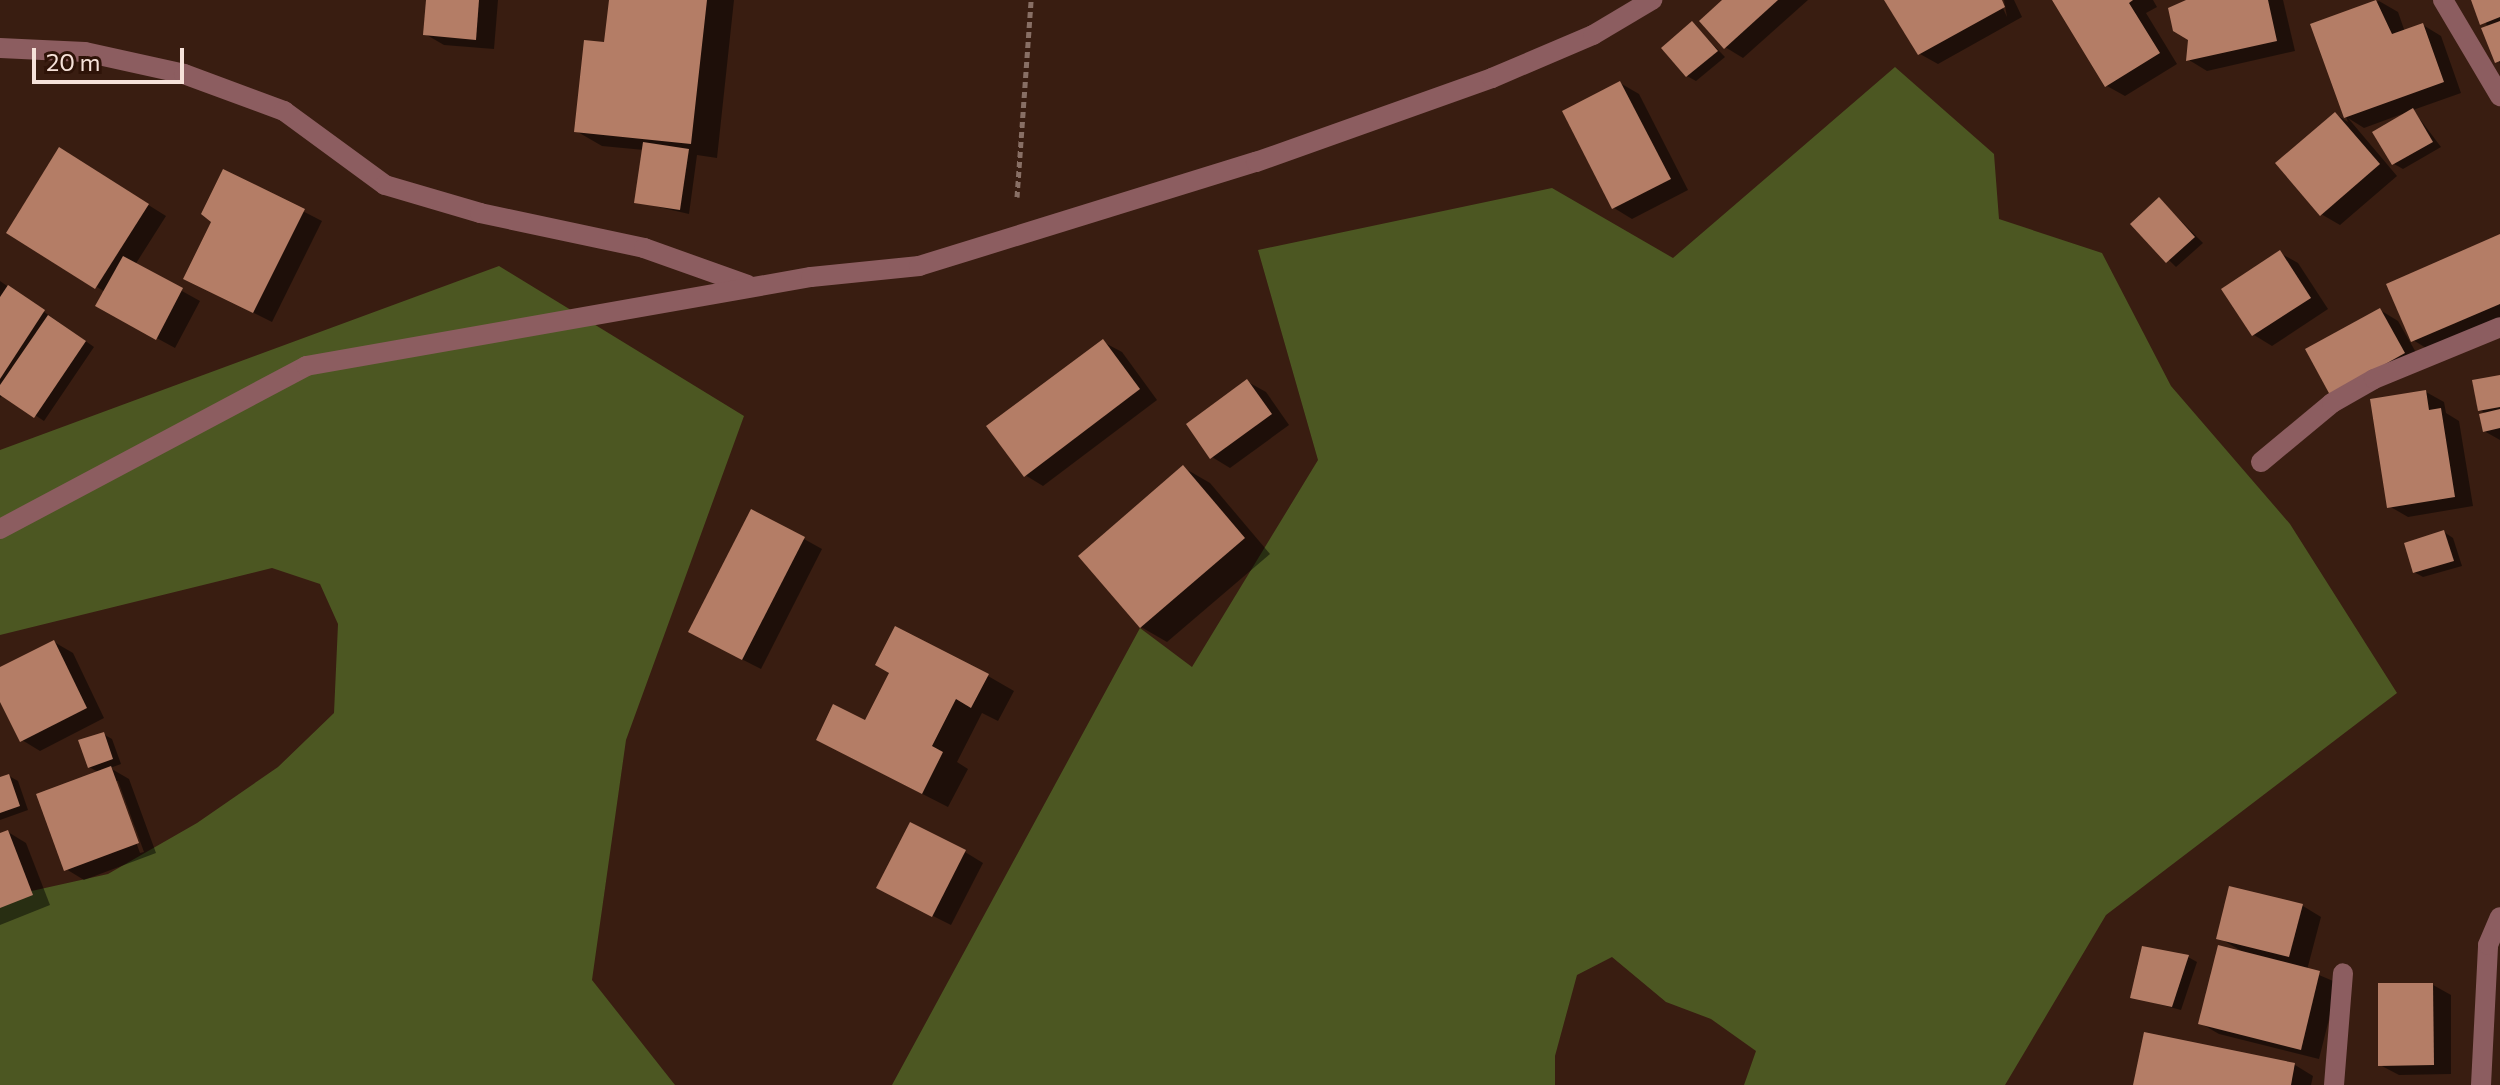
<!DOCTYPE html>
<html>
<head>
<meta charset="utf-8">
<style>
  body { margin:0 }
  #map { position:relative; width:2500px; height:1085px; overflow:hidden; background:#391d11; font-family:Commissioner,sans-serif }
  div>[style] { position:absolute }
  .forest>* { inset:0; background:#4c5722 }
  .shadow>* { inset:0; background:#0007 }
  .building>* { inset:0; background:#b47d66 }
  .path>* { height:5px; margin-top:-2.5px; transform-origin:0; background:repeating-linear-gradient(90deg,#886f65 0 6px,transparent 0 10px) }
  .service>* { height:20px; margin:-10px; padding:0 10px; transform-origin:10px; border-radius:10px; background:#8c5d60 }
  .minor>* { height:20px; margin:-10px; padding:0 10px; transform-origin:10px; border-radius:10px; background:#8c5d60 }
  span { translate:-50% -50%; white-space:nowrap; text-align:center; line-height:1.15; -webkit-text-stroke:8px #2e1308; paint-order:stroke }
  .scale { position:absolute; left:32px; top:48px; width:152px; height:36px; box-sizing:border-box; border:4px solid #f6e2da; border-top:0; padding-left:10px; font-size:24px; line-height:28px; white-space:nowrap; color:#f6e2da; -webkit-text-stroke:6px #2e1308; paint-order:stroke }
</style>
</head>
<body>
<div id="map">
  <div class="forest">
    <div style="clip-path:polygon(1895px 67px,1994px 154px,1999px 219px,2102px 253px,2171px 386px,2290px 524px,2397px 693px,2106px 915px,2005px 1085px,1744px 1085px,1756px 1051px,1711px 1019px,1666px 1002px,1612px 957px,1577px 975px,1555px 1056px,1555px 1085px,892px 1085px,1140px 628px,1192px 667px,1318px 460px,1258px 250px,1552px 188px,1673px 258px)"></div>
    <div style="clip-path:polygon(499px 266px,744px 416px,626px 740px,592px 980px,675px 1085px,0 1085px,0 898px,108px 874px,197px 823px,278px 767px,334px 713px,338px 624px,320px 584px,272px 568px,0 635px,0 450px)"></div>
  </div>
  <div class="shadow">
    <div style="clip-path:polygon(428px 0,498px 0,494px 49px,444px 45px,425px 34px)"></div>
    <div style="clip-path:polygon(611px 0,734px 0,717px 158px,697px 155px,689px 214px,637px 202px,644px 150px,602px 146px,576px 131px,606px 44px)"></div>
    <div style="clip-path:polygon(1725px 0,1808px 0,1743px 58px,1725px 47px)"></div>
    <div style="clip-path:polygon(1886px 0,1999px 0,2007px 17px,2004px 0,2014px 0,2022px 17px,1938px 64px,1920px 54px)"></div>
    <div style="clip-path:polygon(2055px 0,2153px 0,2157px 7px,2146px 13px,2177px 64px,2125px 96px,2107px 86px)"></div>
    <div style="clip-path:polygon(2188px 0,2283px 0,2295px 51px,2207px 71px,2189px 60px)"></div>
    <div style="clip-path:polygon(2473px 0,2500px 0,2500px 64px,2488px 27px)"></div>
    <div style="clip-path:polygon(2379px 1px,2398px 12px,2405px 32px,2423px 25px,2441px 36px,2461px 93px,2413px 110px,2441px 147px,2403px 169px,2394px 164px,2402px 114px,2364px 128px,2348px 118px,2397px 176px,2340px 225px,2321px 214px,2335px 114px,2348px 122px,2313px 25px)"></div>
    <div style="clip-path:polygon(1692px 23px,1725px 57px,1696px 81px,1687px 76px)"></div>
    <div style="clip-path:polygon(1620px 83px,1639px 94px,1688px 190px,1632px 219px,1614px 208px)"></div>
    <div style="clip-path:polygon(78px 161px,166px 216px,135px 265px,200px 301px,175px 348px,98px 306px,105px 292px,9px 232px)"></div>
    <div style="clip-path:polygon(224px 171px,322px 221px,272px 322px,204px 288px)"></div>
    <div style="clip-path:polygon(2159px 199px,2203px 243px,2176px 267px,2132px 224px)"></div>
    <div style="clip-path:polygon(2500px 236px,2500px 321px,2431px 351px,2413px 340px)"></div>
    <div style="clip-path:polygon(2280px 253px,2298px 263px,2328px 309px,2272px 346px,2254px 335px,2224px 289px)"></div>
    <div style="clip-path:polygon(0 281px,94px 347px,44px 421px,3px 394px,0 398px)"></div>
    <div style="clip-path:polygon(2380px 310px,2398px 321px,2422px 363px,2350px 404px)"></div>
    <div style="clip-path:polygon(1103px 342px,1122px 352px,1157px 400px,1043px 486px,1025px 475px)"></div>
    <div style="clip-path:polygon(2500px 377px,2500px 440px,2484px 431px,2487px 414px,2480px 410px)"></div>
    <div style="clip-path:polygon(1248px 382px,1266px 392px,1289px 425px,1230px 468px,1212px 457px)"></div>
    <div style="clip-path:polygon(2426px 392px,2444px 402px,2446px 413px,2459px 421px,2473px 506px,2408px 517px,2389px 506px)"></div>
    <div style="clip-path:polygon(1184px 468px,1210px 483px,1270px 554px,1167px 642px,1141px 627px)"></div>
    <div style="clip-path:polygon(2444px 532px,2453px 538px,2462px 566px,2423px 577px,2414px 572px)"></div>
    <div style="clip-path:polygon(804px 539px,822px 549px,761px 669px,708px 642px)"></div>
    <div style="clip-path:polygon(54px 642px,73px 653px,104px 718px,40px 751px,22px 740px,0 699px,0 669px)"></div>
    <div style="clip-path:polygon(988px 676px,1014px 691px,998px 721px,982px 713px,957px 762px,968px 769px,948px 807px,844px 754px,866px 722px)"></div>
    <div style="clip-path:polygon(evenodd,103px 734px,112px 739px,121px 764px,110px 768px,129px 779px,156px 853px,84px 880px,66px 869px,100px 773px,89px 767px,103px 734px,114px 781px,118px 781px,144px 852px,140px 853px,114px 781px)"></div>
    <div style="clip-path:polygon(9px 776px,18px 781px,28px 810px,0 820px,0 779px)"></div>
    <div style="clip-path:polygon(8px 832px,26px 843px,50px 905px,0 925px,0 835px)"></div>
    <div style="clip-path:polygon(965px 852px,983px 863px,951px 925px,897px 898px)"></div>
    <div style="clip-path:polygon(2231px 888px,2303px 906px,2321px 917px,2307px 970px,2338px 983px,2319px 1059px,2219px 1034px,2200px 1023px,2245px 953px,2219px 938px)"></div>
    <div style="clip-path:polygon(2188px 957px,2197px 962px,2181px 1010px,2132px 997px)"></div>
    <div style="clip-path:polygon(2433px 985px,2451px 995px,2451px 1074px,2399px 1075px,2380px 1065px)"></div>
    <div style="clip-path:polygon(2295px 1065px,2313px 1076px,2311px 1085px,2135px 1085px)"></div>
  </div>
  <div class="building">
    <div style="clip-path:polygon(426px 0,479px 0,476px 40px,423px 35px)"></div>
    <div style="clip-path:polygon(609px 0,707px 0,691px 144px,574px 132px,584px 40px,604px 42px)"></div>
    <div style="clip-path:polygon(1722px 0,1778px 0,1724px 49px,1699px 21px)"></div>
    <div style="clip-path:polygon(1884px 0,2002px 0,2005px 7px,1918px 55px)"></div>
    <div style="clip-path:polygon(2052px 0,2133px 0,2129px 3px,2160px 53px,2105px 87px)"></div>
    <div style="clip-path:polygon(2186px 0,2268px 0,2277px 41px,2186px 61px,2188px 40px,2173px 31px,2168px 8px)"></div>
    <div style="clip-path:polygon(2376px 0,2392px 34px,2423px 23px,2444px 82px,2344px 118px,2310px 24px)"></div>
    <div style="clip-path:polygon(2471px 0,2500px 0,2500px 17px,2480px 25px)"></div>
    <div style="clip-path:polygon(1692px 21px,1718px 51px,1686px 77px,1661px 48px)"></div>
    <div style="clip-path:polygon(2500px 21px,2500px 61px,2495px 63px,2481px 28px)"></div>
    <div style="clip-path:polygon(1620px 81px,1671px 179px,1612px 209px,1562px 111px)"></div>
    <div style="clip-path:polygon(2413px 108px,2433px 142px,2392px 165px,2372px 132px)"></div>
    <div style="clip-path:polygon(2335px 112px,2380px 164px,2320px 216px,2275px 163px)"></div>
    <div style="clip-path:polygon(643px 142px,689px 149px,680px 210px,634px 203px)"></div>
    <div style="clip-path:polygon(59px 147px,149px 204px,95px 289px,6px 233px)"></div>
    <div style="clip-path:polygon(223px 169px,305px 209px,253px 313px,183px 279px,211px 222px,201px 214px)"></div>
    <div style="clip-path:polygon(2159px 197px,2195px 237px,2166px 263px,2130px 224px)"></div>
    <div style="clip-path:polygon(2500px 234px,2500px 304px,2411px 342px,2386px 284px)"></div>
    <div style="clip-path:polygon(2280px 250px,2311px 298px,2252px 336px,2221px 289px)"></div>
    <div style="clip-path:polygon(123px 256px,183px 288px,156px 340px,95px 306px)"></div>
    <div style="clip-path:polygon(8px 285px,45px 310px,0 379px,0 297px)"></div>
    <div style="clip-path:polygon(2380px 308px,2405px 353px,2330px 395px,2305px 349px)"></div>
    <div style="clip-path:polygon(48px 315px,86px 341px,34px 418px,0 395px,0 385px)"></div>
    <div style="clip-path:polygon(1103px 339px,1140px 389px,1024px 477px,986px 426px)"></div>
    <div style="clip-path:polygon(2500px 375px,2500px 407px,2478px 411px,2472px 380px)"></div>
    <div style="clip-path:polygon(1247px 379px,1272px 414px,1210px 459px,1186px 424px)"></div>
    <div style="clip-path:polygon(2426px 390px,2429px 410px,2441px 408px,2455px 497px,2387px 508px,2370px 399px)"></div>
    <div style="clip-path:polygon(2500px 409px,2500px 428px,2483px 432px,2479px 414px)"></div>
    <div style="clip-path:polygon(1183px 465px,1245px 538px,1140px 628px,1078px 556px)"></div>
    <div style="clip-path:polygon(751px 509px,805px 537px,742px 660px,688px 632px)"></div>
    <div style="clip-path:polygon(2444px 530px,2454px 561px,2413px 573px,2404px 543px)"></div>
    <div style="clip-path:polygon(895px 626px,989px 674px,971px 708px,956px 699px,932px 746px,943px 752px,922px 794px,816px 740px,833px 704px,865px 720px,889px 673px,875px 665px)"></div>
    <div style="clip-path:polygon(54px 640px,87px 708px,20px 742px,0 702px,0 667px)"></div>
    <div style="clip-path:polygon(104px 732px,113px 759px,88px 768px,78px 740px)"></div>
    <div style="clip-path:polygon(111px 766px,139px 843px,64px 871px,36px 794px)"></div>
    <div style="clip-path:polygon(9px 774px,20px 806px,0 813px,0 777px)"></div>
    <div style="clip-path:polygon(910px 822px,966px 850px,932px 917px,876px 888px)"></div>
    <div style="clip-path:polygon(8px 830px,33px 895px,0 908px,0 833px)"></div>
    <div style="clip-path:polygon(2229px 886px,2303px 904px,2289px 957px,2216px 939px)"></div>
    <div style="clip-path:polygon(2218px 945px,2320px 971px,2301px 1050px,2198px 1024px)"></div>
    <div style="clip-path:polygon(2142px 946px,2189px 955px,2172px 1007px,2130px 998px)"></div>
    <div style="clip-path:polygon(2378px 983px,2433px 983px,2434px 1065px,2378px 1066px)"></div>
    <div style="clip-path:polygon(2144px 1032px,2295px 1063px,2291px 1085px,2133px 1085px)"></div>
  </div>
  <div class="path">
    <div style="left:1017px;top:197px;width:197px;rotate:-85.9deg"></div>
  </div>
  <div class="service">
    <div style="left:2261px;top:462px;width:92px;rotate:-39.7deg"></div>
    <div style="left:2332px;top:403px;width:48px;rotate:-29.7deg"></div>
    <div style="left:2374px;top:379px;width:136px;rotate:-22.4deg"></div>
    <div style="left:2334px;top:1085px;width:112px;rotate:-85.4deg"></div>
  </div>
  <div class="minor">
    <div style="left:2443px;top:0;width:112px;rotate:59.3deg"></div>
    <div style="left:0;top:48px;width:85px;rotate:2.7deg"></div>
    <div style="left:85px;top:52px;width:101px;rotate:12.5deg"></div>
    <div style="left:184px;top:74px;width:107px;rotate:20.3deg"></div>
    <div style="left:284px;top:111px;width:125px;rotate:36.2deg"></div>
    <div style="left:385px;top:185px;width:99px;rotate:16.4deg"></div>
    <div style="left:480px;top:213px;width:168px;rotate:12deg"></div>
    <div style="left:644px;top:248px;width:110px;rotate:19.6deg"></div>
    <div style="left:0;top:529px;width:347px;rotate:-28deg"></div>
    <div style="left:306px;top:366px;width:513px;rotate:-10deg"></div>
    <div style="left:811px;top:277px;width:109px;rotate:-5.8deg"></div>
    <div style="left:919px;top:266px;width:353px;rotate:-17.2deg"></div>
    <div style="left:1256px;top:162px;width:251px;rotate:-19.6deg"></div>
    <div style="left:1492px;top:78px;width:110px;rotate:-23.1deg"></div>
    <div style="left:1593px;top:35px;width:69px;rotate:-30.7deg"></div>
    <div style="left:2481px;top:1085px;width:140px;rotate:-87.1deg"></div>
    <div style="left:2488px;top:945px;width:30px;rotate:-67deg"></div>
  </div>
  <div class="scale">20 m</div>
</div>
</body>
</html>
